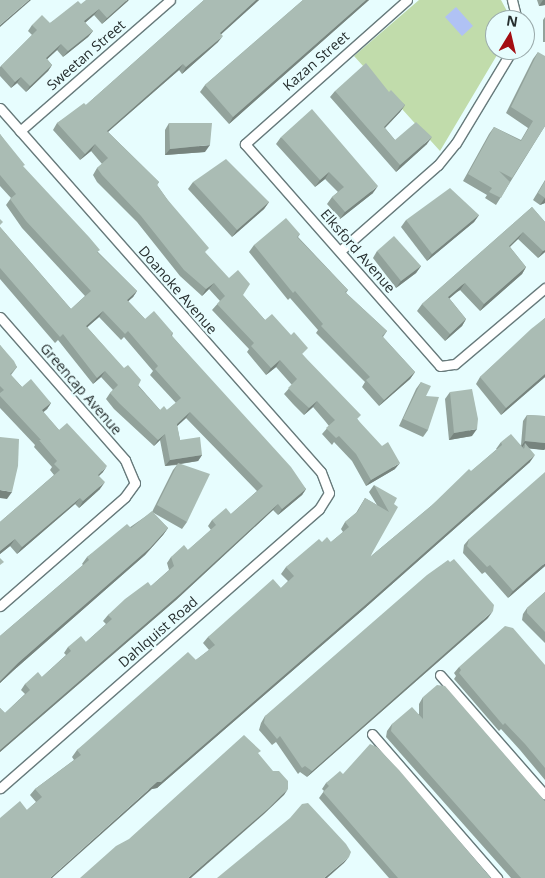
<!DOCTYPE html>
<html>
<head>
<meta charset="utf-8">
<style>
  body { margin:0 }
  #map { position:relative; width:545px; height:878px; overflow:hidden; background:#e7fdfe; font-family:"Open Sans",sans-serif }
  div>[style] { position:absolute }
  .green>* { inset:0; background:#c1dcab }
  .water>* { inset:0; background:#b0c2f4 }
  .roads { filter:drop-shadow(1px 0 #677a7b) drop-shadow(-1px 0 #677a7b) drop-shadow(0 1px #677a7b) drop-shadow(0 -1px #677a7b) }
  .minor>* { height:9px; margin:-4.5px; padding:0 4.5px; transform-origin:4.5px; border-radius:4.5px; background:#fff }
  .wall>* { inset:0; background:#92a29b }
  .shaded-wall>* { inset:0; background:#77847e }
  .building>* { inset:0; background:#aabcb4 }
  span { translate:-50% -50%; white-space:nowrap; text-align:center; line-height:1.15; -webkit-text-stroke:4.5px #e7fdfe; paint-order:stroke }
  .street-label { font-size:14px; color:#262e2e }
  .north { position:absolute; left:485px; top:10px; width:50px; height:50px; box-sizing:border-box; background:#e7fdfe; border:1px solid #9aaaab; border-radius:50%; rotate:9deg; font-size:14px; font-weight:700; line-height:20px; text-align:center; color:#262e2e }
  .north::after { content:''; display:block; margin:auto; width:18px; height:22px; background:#a40d12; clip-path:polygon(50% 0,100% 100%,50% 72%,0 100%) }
</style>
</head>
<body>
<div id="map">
  <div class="green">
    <div style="clip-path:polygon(419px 0,501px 0,508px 13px,508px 20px,495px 20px,495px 50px,500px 50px,440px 151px,354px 56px)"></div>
  </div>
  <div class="water">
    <div style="clip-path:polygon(456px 7px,473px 26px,462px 36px,445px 17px)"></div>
  </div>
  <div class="roads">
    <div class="minor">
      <div style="left:407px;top:0;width:217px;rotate:138.4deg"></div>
      <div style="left:245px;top:144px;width:295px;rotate:48.7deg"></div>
      <div style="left:440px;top:366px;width:15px;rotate:-8deg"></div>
      <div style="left:455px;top:364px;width:118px;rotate:-40.2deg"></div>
      <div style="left:512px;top:0;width:21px;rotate:76deg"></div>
      <div style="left:0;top:108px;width:485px;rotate:48.6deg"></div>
      <div style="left:321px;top:472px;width:22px;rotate:69deg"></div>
      <div style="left:329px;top:493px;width:19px;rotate:122deg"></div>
      <div style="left:319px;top:509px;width:424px;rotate:138.8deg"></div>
      <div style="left:20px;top:131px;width:199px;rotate:-41.1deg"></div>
      <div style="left:340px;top:251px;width:130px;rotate:-41.3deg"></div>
      <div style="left:438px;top:165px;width:28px;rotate:-51deg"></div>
      <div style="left:456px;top:143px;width:109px;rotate:-58.9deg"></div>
      <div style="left:0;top:317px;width:190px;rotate:48.8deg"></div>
      <div style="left:125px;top:460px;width:25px;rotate:67deg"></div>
      <div style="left:135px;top:483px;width:17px;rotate:126deg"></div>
      <div style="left:125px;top:497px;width:166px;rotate:138.9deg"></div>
      <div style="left:440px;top:675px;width:159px;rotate:48.8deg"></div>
      <div style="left:372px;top:734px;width:191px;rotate:49deg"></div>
    </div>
  </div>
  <div class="wall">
    <div style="clip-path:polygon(204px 0,259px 0,221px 34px,218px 42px,182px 74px,179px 70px,108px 132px,159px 182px,157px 185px,206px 254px,265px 320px,303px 355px,358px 420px,395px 469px,366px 486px,352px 461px,334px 442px,332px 445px,322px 434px,329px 426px,325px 421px,313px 407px,304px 415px,293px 404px,284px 394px,292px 385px,276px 367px,266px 375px,247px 352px,249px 349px,212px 310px,220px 301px,209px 289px,202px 296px,180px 276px,137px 222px,97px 182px,93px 175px,97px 168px,102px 164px,91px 151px,80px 160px,53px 130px,57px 123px,86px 105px)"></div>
    <div style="clip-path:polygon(303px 0,369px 0,229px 124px,200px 92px,205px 85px)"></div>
    <div style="clip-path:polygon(537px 0,545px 0,545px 5px,539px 6px)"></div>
    <div style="clip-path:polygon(128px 1px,102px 24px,94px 15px,85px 23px,93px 31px,88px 37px,63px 57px,57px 50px,47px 59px,52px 65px,48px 71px,26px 92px,17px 83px,11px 88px,0 76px,0 67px,32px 35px,28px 31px,32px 25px,50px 23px,81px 4px)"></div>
    <div style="clip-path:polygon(545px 17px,545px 42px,543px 42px,543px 20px)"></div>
    <div style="clip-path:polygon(538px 52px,545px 126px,496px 205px,485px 198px,487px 195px,463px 181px,489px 134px,494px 127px,521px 140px,528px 128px,506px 113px,533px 59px)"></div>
    <div style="clip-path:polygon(335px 91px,389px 92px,405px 105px,400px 112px,385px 128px,395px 140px,427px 144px,396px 172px,330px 97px)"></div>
    <div style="clip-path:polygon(169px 123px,205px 152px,165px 155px,165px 130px)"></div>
    <div style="clip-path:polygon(evenodd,0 134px,23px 167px,98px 252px,137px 291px,133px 297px,128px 301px,145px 319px,173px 333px,172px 336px,306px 489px,302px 495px,278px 515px,273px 510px,176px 600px,0 752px,0 708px,5px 713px,25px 694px,21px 690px,25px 684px,42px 677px,66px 655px,64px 653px,68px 647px,86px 642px,106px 624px,103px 621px,108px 615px,151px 586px,169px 570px,167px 563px,171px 557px,188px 550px,211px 530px,208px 526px,212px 520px,231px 514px,257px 491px,186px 418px,177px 426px,180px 440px,202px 455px,198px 461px,181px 464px,187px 522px,182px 529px,152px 512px,168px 528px,163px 535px,145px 555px,14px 670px,0 683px,0 636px,83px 565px,82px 564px,87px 557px,152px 512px,173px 470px,177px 465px,165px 466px,160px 440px,154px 446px,114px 409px,106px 399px,110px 393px,113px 390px,101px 377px,93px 384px,58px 340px,55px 343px,0 279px,0 227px,71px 309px,85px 296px,22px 228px,6px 205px,11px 198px,0 186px,0 134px,99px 317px,121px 340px,124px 337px,153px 371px,150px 375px,176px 403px,167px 410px,160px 410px,87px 327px,99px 317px)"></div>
    <div style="clip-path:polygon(281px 137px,373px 193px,340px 219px,327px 204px,332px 197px,338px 192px,325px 179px,315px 187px,276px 144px)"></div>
    <div style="clip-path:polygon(545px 180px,545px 203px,540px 205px,533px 200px)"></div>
    <div style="clip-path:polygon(193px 182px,269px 202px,264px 209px,232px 237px,188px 189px)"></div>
    <div style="clip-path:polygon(532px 207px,545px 222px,545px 252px,538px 258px,518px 239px,510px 247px,526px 267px,522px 274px,480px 311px,460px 290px,457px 292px,449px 298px,466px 319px,462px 326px,445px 341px,417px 311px,422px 304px)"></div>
    <div style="clip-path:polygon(479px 215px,474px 222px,427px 261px,401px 227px,406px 220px)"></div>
    <div style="clip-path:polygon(300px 234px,298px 237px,348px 290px,346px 293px,387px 331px,383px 337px,415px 372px,410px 379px,379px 406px,362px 387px,365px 382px,316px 333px,318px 330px,290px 298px,288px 300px,249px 252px,254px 245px)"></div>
    <div style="clip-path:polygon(377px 251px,421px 266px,416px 273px,396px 288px,373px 258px)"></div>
    <div style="clip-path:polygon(545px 318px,545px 377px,501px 415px,476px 384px,480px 377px)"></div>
    <div style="clip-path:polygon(0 345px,17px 367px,11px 375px,22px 387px,51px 403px,47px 409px,43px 412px,59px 430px,103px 472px,99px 476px,100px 489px,79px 508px,75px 504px,17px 554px,10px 546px,0 554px,0 522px,54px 475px,50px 470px,52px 467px,34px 447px,35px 445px,0 408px)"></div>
    <div style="clip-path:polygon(421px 382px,426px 396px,428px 430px,423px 437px,399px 426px,416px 389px)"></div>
    <div style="clip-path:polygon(450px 392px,472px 436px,449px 440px,445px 399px)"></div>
    <div style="clip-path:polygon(527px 415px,545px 416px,545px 449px,544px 450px,529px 448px,530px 462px,365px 608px,157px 788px,27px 810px,36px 802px,30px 795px,35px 789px,74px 760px,72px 757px,77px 750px,209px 650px,203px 643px,208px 637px,281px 588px,288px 581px,281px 574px,286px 567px,322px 542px,331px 542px,343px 532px,341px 529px,345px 522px,356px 513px,365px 498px,377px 505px,369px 492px,374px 485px,394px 504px,370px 557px,431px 506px,497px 449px,496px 449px,501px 442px,521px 445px,523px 421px)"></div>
    <div style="clip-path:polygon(469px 539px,545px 566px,508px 598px,485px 572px,482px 574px,463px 553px,464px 545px)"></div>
    <div style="clip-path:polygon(545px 592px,545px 643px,522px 620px,523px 614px,527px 608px)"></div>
    <div style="clip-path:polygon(488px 618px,307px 777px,300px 772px,298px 774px,276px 742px,272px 745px,259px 730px,261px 723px,265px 716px)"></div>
    <div style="clip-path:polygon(545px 665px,545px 780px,520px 750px,501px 729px,499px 731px,454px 679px,456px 676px,454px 673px,459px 667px)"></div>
    <div style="clip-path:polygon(423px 697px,545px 878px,511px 878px,386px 737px,387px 731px,392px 724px,419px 714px,419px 704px)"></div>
    <div style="clip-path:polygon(343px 774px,491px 878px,389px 878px,319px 798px,324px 791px,322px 789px,326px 783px)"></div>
  </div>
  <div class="shaded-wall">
    <div style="clip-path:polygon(29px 0,31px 0,0 27px,0 25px)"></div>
    <div style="clip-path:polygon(127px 0,129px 0,102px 24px,107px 18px)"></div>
    <div style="clip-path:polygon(256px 0,259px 0,216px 39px,220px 33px)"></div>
    <div style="clip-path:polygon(366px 0,369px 0,229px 124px,233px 117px)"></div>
    <div style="clip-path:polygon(543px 0,545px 0,545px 5px,539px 6px)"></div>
    <div style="clip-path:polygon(99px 9px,94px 15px,80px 27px,84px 21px)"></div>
    <div style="clip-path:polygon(93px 31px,88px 37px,63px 57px,68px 51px)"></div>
    <div style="clip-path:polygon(223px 36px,218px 42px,182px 74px,186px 67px)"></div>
    <div style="clip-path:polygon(61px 44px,57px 50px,42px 64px,46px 58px)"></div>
    <div style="clip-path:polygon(183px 64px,179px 70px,102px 137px,107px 131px)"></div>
    <div style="clip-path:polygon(52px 65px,48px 71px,26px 92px,30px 86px)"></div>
    <div style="clip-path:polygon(21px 77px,17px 83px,11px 88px,15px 82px)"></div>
    <div style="clip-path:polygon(405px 105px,400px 112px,379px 134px,384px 127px)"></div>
    <div style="clip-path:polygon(432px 137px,427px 144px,396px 172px,400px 165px)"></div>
    <div style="clip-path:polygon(95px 144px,91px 151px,80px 160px,85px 154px)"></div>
    <div style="clip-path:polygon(210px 145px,205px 152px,165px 155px,170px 149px)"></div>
    <div style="clip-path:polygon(329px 172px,325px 179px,315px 187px,320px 180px)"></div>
    <div style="clip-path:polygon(378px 186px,373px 193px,340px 219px,345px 212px)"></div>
    <div style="clip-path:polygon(545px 198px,545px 203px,540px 205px)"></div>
    <div style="clip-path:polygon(269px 202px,264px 209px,232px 237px,237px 230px)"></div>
    <div style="clip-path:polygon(479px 215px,474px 222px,427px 261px,432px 254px)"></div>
    <div style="clip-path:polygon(523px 232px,518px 239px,504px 252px,509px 246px)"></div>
    <div style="clip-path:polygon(545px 250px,545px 252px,538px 258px,543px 251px)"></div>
    <div style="clip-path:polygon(421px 266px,416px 273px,396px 288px,401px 281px)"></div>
    <div style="clip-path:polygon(526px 267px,522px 274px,480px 311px,484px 304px)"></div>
    <div style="clip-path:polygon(214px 283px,209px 289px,202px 296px,206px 289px)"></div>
    <div style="clip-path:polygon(465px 283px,460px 290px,457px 292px,443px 304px,448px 297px,462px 285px)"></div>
    <div style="clip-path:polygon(137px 291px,133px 297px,123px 306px,127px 300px)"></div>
    <div style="clip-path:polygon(103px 311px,99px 317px,82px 332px,86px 326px)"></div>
    <div style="clip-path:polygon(466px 319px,462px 326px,445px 341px,450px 334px)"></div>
    <div style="clip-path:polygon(280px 360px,276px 367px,266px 375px,271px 368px)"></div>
    <div style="clip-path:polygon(105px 371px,101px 377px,93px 384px,97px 378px)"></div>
    <div style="clip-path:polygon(415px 372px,410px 379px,379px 406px,384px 400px)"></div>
    <div style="clip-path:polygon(545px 374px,545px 377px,501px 415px,506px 408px)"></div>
    <div style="clip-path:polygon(317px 401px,313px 407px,304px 415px,309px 408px)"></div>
    <div style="clip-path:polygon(51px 403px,47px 409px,38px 417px,42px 410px)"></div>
    <div style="clip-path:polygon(190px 412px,186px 418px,173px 430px,177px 424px)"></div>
    <div style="clip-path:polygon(477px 429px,472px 436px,449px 440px,454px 433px)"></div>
    <div style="clip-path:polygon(165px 434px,160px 440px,154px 446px,158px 440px)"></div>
    <div style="clip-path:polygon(525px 441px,545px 443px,545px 449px,544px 450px,524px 448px,525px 443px,522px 448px,520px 448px)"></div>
    <div style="clip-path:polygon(202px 455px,198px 461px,165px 466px,170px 460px)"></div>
    <div style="clip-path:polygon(535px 455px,530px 462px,365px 608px,157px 788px,152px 789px,52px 878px,50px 878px,157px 782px)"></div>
    <div style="clip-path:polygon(400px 463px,395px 469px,366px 486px,371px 480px)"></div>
    <div style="clip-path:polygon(107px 466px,103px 472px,93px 481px,98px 475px)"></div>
    <div style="clip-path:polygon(105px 482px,100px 489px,79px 508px,83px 501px)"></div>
    <div style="clip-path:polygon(306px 489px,302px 495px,278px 515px,282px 509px)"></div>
    <div style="clip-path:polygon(0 490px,12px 492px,7px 499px,0 498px)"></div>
    <div style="clip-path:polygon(80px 498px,75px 504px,17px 554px,22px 547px)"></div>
    <div style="clip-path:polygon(278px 504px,273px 510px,176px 600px,0 752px,0 750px)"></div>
    <div style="clip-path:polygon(168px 528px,163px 535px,145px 555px,14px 670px,0 683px,0 681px,18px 663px)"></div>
    <div style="clip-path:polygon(15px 539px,10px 546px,0 554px,0 551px)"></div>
    <div style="clip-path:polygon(545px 563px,545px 566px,508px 598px,513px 591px)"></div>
    <div style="clip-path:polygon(493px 611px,488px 618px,307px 777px,312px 771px)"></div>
    <div style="clip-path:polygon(288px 789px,284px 795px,264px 814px,191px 878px,188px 878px)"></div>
    <div style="clip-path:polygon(349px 857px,344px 863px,327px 878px,324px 878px)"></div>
  </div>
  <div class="building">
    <div style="clip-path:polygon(0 0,29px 0,0 25px)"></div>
    <div style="clip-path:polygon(86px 0,127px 0,107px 18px,99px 9px,84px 21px,93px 31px,68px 51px,61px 44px,46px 58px,52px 65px,30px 86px,21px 77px,15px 82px,1px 66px,37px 30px,32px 25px,42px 15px,50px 23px,78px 1px,81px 4px)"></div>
    <div style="clip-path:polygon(204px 0,256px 0,220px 33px,223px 36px,186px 67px,183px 64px,107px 131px,159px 182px,157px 185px,167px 199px,209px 248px,205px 252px,229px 278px,238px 270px,250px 284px,243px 295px,265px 320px,272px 314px,291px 335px,294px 332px,308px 348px,302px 354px,361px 415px,357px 419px,382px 446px,388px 442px,400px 463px,371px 480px,356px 454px,339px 436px,336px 438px,326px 428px,335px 420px,330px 415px,317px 401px,309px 408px,298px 398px,288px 388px,297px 379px,280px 360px,271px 368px,251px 346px,254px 343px,217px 304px,225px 296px,214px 283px,206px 289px,184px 270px,141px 216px,102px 175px,97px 168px,108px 158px,95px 144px,85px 154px,57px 123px,84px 103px,86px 105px)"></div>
    <div style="clip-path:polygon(303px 0,366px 0,233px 117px,205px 85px)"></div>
    <div style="clip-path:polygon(538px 52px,545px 56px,545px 126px,512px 178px,499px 171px,510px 182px,501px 198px,489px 192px,492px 188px,468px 174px,494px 127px,521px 141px,533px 121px,511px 107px)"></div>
    <div style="clip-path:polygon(366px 63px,389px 92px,391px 90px,405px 105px,384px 127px,395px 140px,416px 122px,432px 137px,400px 165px,335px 91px)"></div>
    <div style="clip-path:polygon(312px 109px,378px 186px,345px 212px,332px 197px,344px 187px,329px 172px,320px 180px,281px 137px)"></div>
    <div style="clip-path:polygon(169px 123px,212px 123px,210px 145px,170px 149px)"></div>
    <div style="clip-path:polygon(evenodd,0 134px,25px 165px,23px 166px,89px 237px,100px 250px,97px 252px,137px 291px,127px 300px,145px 319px,154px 311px,173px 333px,171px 335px,291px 467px,306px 489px,282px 509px,278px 504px,180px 594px,0 750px,0 708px,5px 713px,30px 690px,25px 684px,38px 672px,42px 677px,71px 651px,68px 647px,81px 636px,86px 642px,112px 619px,108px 615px,125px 599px,148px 582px,151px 586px,174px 566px,171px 557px,184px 545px,188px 550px,216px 525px,212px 520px,226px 508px,231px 514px,263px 486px,190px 412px,177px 424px,180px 440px,200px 437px,202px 455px,170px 460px,165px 434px,158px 440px,119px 403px,110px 393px,118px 385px,105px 371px,97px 378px,63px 334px,60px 337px,0 268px,0 227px,71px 309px,91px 291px,26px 221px,10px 199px,16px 194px,0 175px,0 134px,103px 311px,125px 334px,128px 331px,158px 366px,155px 369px,181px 398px,167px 410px,164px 406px,160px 410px,138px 386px,141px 380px,128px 365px,124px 368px,86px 326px,103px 311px)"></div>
    <div style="clip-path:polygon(226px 159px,269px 202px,237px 230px,193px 182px)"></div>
    <div style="clip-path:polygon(545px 181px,545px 198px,538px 193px)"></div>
    <div style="clip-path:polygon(450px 188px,479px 215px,432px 254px,406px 220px)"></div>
    <div style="clip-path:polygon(532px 207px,545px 222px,545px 250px,543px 251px,523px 232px,509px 246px,526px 267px,484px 304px,465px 283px,462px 285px,448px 297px,466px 319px,450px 334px,422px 304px)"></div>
    <div style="clip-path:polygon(286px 218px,300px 234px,297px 237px,348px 290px,345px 292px,387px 331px,382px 336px,415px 372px,384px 400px,366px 380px,370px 377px,321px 326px,323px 324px,295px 291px,293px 293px,254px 245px)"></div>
    <div style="clip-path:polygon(0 219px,3px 222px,0 225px)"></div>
    <div style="clip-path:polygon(394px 236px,421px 266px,401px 281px,377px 251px)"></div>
    <div style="clip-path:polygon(545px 318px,545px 374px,506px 408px,480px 377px,531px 329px)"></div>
    <div style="clip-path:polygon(0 345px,14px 361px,17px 367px,10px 374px,22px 387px,31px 379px,51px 403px,42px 410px,59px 430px,67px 423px,107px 466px,98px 475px,105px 482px,83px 501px,80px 498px,22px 547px,15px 539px,0 551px,0 522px,60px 470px,54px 464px,57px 461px,39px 440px,41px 440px,0 396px,0 393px,4px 390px,0 386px)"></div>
    <div style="clip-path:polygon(421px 382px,431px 386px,426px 396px,439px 397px,428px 430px,403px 419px)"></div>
    <div style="clip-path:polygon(472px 389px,478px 419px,477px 429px,454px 433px,450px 392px)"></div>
    <div style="clip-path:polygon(527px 415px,545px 416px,545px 443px,525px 441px)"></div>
    <div style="clip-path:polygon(511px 434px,524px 449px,525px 443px,535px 455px,370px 601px,161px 782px,157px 782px,50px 878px,0 878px,0 818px,20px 801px,27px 810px,42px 797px,35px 789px,81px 755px,77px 750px,188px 652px,196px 660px,215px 645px,208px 637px,273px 579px,281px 588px,294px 576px,286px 567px,319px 539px,322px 542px,327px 537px,331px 542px,349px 527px,345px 522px,358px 511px,365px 498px,389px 512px,374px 485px,397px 498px,394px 504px,398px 507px,370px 557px,431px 506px,469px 469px,471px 471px,502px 445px,501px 442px)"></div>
    <div style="clip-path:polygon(0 437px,19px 439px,18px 466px,12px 492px,0 490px)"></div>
    <div style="clip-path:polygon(178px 463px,210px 474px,187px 522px,157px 505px)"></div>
    <div style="clip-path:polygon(545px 472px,545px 563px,513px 591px,490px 565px,487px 567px,467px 546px,469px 539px)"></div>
    <div style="clip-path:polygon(152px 511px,168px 528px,150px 548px,18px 663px,0 681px,0 636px,89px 560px,87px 557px,127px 524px,131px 528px)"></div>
    <div style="clip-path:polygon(0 558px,4px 562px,0 565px)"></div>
    <div style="clip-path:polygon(454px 559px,494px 605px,493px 611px,312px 771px,305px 766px,302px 768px,280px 736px,277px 739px,264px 723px,265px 716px,427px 575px,448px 560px,450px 562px)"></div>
    <div style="clip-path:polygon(545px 592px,545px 632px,527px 613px,527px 608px)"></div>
    <div style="clip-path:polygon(505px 626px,513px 628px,545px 665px,545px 768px,525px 744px,505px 723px,503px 725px,459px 673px,461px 670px,459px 667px)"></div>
    <div style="clip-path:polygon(437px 685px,445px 686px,545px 801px,545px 878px,521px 878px,391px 731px,392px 724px,412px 707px,423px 719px,423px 697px)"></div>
    <div style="clip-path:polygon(244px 735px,261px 751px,258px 753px,273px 771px,279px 771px,288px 781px,288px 789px,269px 808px,188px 878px,80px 878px,116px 846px,129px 839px)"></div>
    <div style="clip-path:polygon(370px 744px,377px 747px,399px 770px,491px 878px,398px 878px,323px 792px,329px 786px,326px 783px,340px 771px,343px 774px)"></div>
    <div style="clip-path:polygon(308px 803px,346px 844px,351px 852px,349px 857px,324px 878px,217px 878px,290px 818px,302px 804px)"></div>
  </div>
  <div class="street-label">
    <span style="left:86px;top:55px;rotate:-41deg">Sweetan Street</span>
    <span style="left:316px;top:61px;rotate:-41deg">Kazan Street</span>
    <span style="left:358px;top:251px;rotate:49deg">Elksford Avenue</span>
    <span style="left:178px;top:290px;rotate:49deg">Doanoke Avenue</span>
    <span style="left:81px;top:389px;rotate:49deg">Greencap Avenue</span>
    <span style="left:158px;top:632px;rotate:-41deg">Dahlquist Road</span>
  </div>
  <div class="north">N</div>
</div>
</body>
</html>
